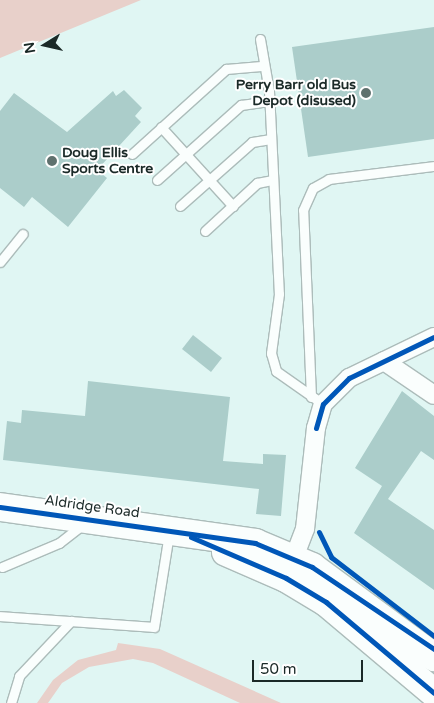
<!DOCTYPE html>
<html>
<head>
<meta charset="utf-8">
<style>
  body { margin:0 }
  #map { position:relative; width:434px; height:703px; overflow:hidden; background:#e0f6f3; font-family:"Varela Round",sans-serif }
  div>[style] { position:absolute }
  .green>* { inset:0; background:#e8d0ca }
  .building>* { inset:0; background:#abcdca }
  .roads { filter:drop-shadow(1px 0 #acbcba) drop-shadow(-1px 0 #acbcba) drop-shadow(0 1px #acbcba) drop-shadow(0 -1px #acbcba) }
  .service>* { height:9px; margin:-4.5px; padding:0 4.5px; transform-origin:4.5px; border-radius:4.5px; background:#fafefd }
  .minor>* { height:18px; margin:-9px; padding:0 9px; transform-origin:9px; border-radius:9px; background:#fafefd }
  .primary>* { height:28px; margin:-14px; padding:0 14px; transform-origin:14px; border-radius:14px; background:#fafefd }
  .cycleway>* { height:5px; margin:-2.5px; padding:0 2.5px; transform-origin:2.5px; border-radius:2.5px; background:#0057b8 }
  .dots>* { width:14px; height:14px; translate:-50% -50%; box-sizing:border-box; border:2px solid #fff; border-radius:50% }
  span { translate:-50% -50%; white-space:nowrap; text-align:center; line-height:1.15; -webkit-text-stroke:4px #fff; paint-order:stroke }
  .poi-label { font-size:14px; color:#1a2927; font-weight:700 }
  .right { translate:-100% -50%; text-align:right }
  .left { translate:0 -50%; text-align:left }
  .street-label { font-size:14px; color:#1a2927 }
  .north { position:absolute; left:20px; top:20px; width:50px; height:50px; -webkit-text-stroke:4px #fff; paint-order:stroke; rotate:260deg; font-size:14px; font-weight:700; line-height:20px; text-align:center; color:#1a2927 }
  .north::after { content:''; display:block; margin:auto; width:18px; height:22px; background:#1a2927; clip-path:polygon(50% 0,100% 100%,50% 72%,0 100%) }
  .scale { position:absolute; left:252px; top:660px; width:111px; height:22px; box-sizing:border-box; border:2px solid #1a2927; border-top:0; padding-left:6px; font-size:15px; line-height:18px; white-space:nowrap; color:#1a2927; -webkit-text-stroke:4px #fff; paint-order:stroke }
</style>
</head>
<body>
<div id="map">
  <div class="green">
    <div style="clip-path:polygon(0 0,141px 0,0 58px)"></div>
    <div style="clip-path:polygon(118px 643px,160px 649px,281px 703px,240px 703px,153px 663px,133px 659px,89px 667px,62px 683px,48px 703px,37px 703px,53px 680px,78px 660px,116px 650px)"></div>
  </div>
  <div class="building">
    <div style="clip-path:polygon(434px 27px,434px 139px,308px 157px,292px 47px)"></div>
    <div style="clip-path:polygon(124px 90px,142px 108px,135px 116px,141px 122px,97px 170px,107px 178px,68px 227px,32px 197px,24px 207px,0 188px,0 111px,14px 93px,67px 132px,113px 91px,116px 96px)"></div>
    <div style="clip-path:polygon(193px 335px,222px 358px,211px 372px,182px 349px)"></div>
    <div style="clip-path:polygon(88px 381px,230px 397px,223px 461px,263px 464px,263px 454px,286px 455px,281px 516px,256px 514px,259px 489px,3px 460px,7px 421px,21px 423px,22px 410px,85px 416px)"></div>
    <div style="clip-path:polygon(402px 391px,434px 416px,434px 460px,421px 451px,388px 499px,434px 530px,434px 590px,354px 533px,382px 486px,355px 468px)"></div>
  </div>
  <div class="roads">
    <div class="service">
      <div style="left:260px;top:39px;width:53px;rotate:80.2deg"></div>
      <div style="left:269px;top:91px;width:203px;rotate:87.2deg"></div>
      <div style="left:279px;top:294px;width:60px;rotate:97.7deg"></div>
      <div style="left:271px;top:353px;width:19px;rotate:74deg"></div>
      <div style="left:276px;top:371px;width:57px;rotate:35.1deg"></div>
      <div style="left:161px;top:127px;width:107px;rotate:47.7deg"></div>
      <div style="left:132px;top:154px;width:127px;rotate:-42.1deg"></div>
      <div style="left:226px;top:69px;width:38px;rotate:-5deg"></div>
      <div style="left:157px;top:180px;width:113px;rotate:-41.8deg"></div>
      <div style="left:241px;top:105px;width:28px;rotate:-8deg"></div>
      <div style="left:180px;top:206px;width:96px;rotate:-41.6deg"></div>
      <div style="left:252px;top:142px;width:19px;rotate:-9deg"></div>
      <div style="left:205px;top:231px;width:71px;rotate:-42.7deg"></div>
      <div style="left:257px;top:183px;width:16px;rotate:-11deg"></div>
      <div style="left:0;top:262px;width:36px;rotate:-51deg"></div>
      <div style="left:311px;top:397px;width:187px;rotate:-92.4deg"></div>
      <div style="left:303px;top:210px;width:24px;rotate:-66deg"></div>
      <div style="left:313px;top:188px;width:18px;rotate:-29deg"></div>
      <div style="left:329px;top:179px;width:106px;rotate:-7.1deg"></div>
      <div style="left:2px;top:567px;width:62px;rotate:-22.8deg"></div>
      <div style="left:59px;top:543px;width:29px;rotate:-38deg"></div>
      <div style="left:0;top:616px;width:154px;rotate:4.1deg"></div>
      <div style="left:154px;top:627px;width:95px;rotate:-80.9deg"></div>
      <div style="left:11px;top:703px;width:28px;rotate:-73deg"></div>
      <div style="left:19px;top:676px;width:76px;rotate:-46.6deg"></div>
    </div>
    <div class="minor">
      <div style="left:384px;top:361px;width:60px;rotate:34.2deg"></div>
      <div style="left:290px;top:568px;width:42px;rotate:-69deg"></div>
      <div style="left:305px;top:529px;width:102px;rotate:-83.8deg"></div>
      <div style="left:316px;top:428px;width:25px;rotate:-74deg"></div>
      <div style="left:323px;top:404px;width:37px;rotate:-45deg"></div>
      <div style="left:349px;top:378px;width:94px;rotate:-25.8deg"></div>
    </div>
    <div class="primary">
      <div style="left:0;top:507px;width:258px;rotate:8deg"></div>
      <div style="left:255px;top:543px;width:62px;rotate:22.8deg"></div>
      <div style="left:312px;top:567px;width:152px;rotate:36.4deg"></div>
      <div style="left:226px;top:552px;width:65px;rotate:23.4deg"></div>
      <div style="left:286px;top:578px;width:47px;rotate:31deg"></div>
      <div style="left:326px;top:602px;width:141px;rotate:40.1deg"></div>
    </div>
  </div>
  <div class="cycleway">
    <div style="left:316px;top:428px;width:25px;rotate:-74deg"></div>
    <div style="left:323px;top:404px;width:37px;rotate:-45deg"></div>
    <div style="left:349px;top:378px;width:94px;rotate:-25.8deg"></div>
    <div style="left:0;top:507px;width:258px;rotate:8deg"></div>
    <div style="left:255px;top:543px;width:62px;rotate:22.8deg"></div>
    <div style="left:312px;top:567px;width:147px;rotate:33.9deg"></div>
    <div style="left:319px;top:532px;width:28px;rotate:64deg"></div>
    <div style="left:331px;top:557px;width:130px;rotate:37.5deg"></div>
    <div style="left:191px;top:537px;width:103px;rotate:23.3deg"></div>
    <div style="left:286px;top:578px;width:47px;rotate:31deg"></div>
    <div style="left:326px;top:602px;width:141px;rotate:40.1deg"></div>
  </div>
  <div class="dots">
    <div style="left:366px;top:93px;background:#5f716e"></div>
    <div style="left:52px;top:161px;background:#5f716e"></div>
  </div>
  <div class="poi-label">
    <span class="right" style="left:356px;top:93px">Perry Barr old Bus<br>Depot (disused)</span>
    <span class="left" style="left:62px;top:161px">Doug Ellis<br>Sports Centre</span>
  </div>
  <div class="street-label">
    <span style="left:92px;top:507px;rotate:8deg">Aldridge Road</span>
  </div>
  <div class="north">N</div>
  <div class="scale">50 m</div>
</div>
</body>
</html>
